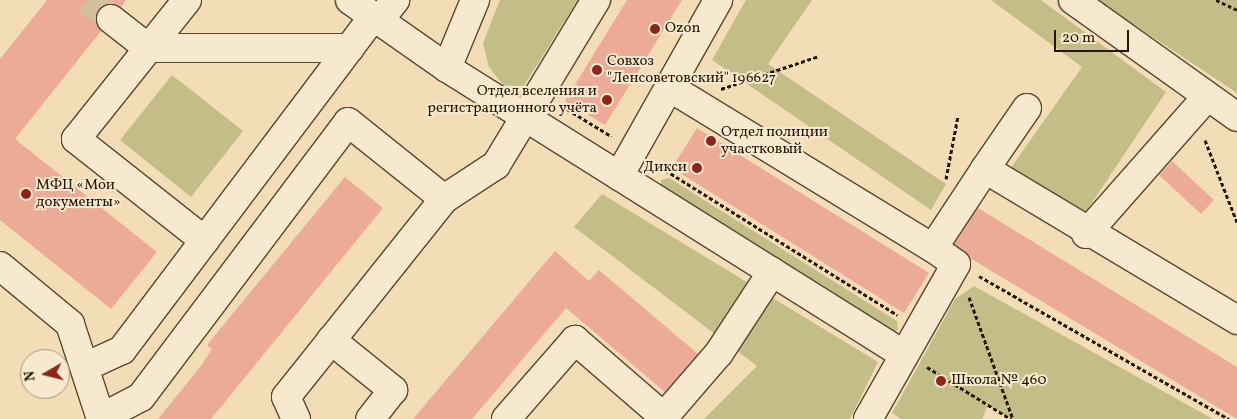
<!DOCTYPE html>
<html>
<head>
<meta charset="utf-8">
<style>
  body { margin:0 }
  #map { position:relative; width:1237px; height:419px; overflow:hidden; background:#f3ddb6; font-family:Vollkorn,serif }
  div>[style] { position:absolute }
  .green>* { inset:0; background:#c3be88 }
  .building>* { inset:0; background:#ecab97 }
  .minor-tunnel>* { height:28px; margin-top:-14px; transform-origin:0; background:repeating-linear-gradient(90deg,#d4bf9b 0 28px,transparent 0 42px) }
  .path>* { height:3px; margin-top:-1.5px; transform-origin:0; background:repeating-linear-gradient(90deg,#261501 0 4px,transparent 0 6.5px) }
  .roads { filter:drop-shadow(1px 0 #59472e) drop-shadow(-1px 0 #59472e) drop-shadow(0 1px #59472e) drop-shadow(0 -1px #59472e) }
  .minor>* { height:28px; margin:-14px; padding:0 14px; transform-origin:14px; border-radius:14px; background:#f7e9d0 }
  .dots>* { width:14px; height:14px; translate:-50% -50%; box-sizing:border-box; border:2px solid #f7e9d0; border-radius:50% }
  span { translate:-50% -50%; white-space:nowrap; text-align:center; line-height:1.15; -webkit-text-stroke:4px #f7e9d0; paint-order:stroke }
  .poi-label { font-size:15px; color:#261501 }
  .left { translate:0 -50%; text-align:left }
  .right { translate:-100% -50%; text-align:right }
  .north { position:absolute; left:20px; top:349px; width:50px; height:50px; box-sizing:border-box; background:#f7e9d0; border:1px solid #a3947d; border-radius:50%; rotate:262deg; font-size:14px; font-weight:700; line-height:20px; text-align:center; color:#261501 }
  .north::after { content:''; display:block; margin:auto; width:18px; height:22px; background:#8f2418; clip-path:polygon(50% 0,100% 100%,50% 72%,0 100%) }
  .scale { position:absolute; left:1054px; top:30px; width:75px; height:22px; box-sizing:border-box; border:2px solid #261501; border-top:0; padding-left:6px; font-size:15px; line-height:18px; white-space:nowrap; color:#261501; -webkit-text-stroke:4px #f7e9d0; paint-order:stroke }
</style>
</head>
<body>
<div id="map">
  <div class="green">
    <div style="clip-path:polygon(500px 0,578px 0,523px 87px,503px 85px,489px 67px,483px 43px)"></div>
    <div style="clip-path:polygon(746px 0,812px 0,768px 64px,946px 184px,931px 210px,712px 60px)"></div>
    <div style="clip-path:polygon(991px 0,1041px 0,1166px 92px,1083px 216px,1010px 169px,1082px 67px)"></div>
    <div style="clip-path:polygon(1097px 0,1237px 0,1237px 93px)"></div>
    <div style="clip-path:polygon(172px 75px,243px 131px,191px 197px,120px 140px)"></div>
    <div style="clip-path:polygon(669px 178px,897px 321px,898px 330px,890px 333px,662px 190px,661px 180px)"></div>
    <div style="clip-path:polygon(602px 194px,878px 362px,850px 419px,704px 419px,757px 366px,574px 227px)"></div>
    <div style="clip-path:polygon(974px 286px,1213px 419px,1011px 419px,988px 405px,982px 419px,901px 419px,892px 413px,955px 299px)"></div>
  </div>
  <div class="building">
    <div style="clip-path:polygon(47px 0,126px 0,121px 7px,113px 4px,99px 9px,96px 17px,101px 31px,15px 139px,157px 252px,111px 309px,0 220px,0 59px)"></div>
    <div style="clip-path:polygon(627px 0,682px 0,605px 125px,565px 101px)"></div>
    <div style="clip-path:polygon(697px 128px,929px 273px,904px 313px,672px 168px)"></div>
    <div style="clip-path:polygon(1172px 161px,1214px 200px,1201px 214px,1159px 175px)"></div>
    <div style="clip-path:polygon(345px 177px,383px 208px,211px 419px,158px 419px,201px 366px,212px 349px,207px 345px)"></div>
    <div style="clip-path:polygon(978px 208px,1237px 367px,1237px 419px,970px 258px,954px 244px)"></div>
    <div style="clip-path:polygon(555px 251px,589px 281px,599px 270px,698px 354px,665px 392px,566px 308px,472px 419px,413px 419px)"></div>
  </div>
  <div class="minor-tunnel">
    <div style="left:87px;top:0;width:31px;rotate:38deg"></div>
  </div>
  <div class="path">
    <div style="left:1216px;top:0;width:23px;rotate:25deg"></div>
    <div style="left:721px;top:89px;width:103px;rotate:-18.6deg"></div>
    <div style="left:567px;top:109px;width:52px;rotate:31.5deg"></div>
    <div style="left:1205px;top:140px;width:88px;rotate:68.7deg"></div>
    <div style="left:654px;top:163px;width:287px;rotate:32deg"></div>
    <div style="left:946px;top:179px;width:64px;rotate:-79.2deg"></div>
    <div style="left:979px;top:276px;width:288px;rotate:29.8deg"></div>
    <div style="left:969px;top:297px;width:130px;rotate:70.2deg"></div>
    <div style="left:927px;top:367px;width:99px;rotate:31.8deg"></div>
  </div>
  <div class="roads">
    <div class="minor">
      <div style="left:187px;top:0;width:178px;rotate:128.6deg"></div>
      <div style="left:76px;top:139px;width:164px;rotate:38.3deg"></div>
      <div style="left:350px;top:0;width:118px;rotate:35deg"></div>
      <div style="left:447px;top:68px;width:538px;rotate:32.1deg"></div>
      <div style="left:1073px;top:0;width:201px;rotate:35.5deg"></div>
      <div style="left:111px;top:19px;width:47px;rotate:38.1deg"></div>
      <div style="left:148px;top:48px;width:202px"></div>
      <div style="left:378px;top:22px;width:28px;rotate:-52deg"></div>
      <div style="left:447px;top:68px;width:74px;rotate:-67.6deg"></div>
      <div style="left:669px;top:87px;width:309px;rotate:31.4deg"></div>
      <div style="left:985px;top:169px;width:74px;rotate:-55.5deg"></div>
      <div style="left:619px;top:176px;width:202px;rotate:-60.6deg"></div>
      <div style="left:1086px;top:234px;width:181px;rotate:-48.6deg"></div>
      <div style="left:0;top:266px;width:91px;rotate:39.6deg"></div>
      <div style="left:70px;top:324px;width:100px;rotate:71.9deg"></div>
      <div style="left:331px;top:340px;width:80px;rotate:38.9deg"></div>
      <div style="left:393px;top:390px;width:37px;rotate:128deg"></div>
      <div style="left:85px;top:367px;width:41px;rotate:-24.7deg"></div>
      <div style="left:122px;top:350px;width:416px;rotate:-53deg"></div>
      <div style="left:101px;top:418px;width:45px;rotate:-27.7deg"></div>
      <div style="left:141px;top:397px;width:344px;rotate:-53deg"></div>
      <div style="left:348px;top:122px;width:123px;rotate:38.7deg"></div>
      <div style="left:444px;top:199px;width:62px;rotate:-33.2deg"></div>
      <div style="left:496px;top:165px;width:193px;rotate:-58.8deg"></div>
      <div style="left:296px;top:419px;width:24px;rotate:-114deg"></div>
      <div style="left:286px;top:397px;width:253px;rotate:-51.4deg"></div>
      <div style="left:506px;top:419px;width:105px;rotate:-48.9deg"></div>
      <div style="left:575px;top:340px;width:118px;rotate:40.9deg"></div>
      <div style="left:662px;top:419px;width:87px;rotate:-49.2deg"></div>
      <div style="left:719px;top:353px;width:97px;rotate:-56.8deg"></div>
      <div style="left:868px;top:419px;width:178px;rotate:-60.4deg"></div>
      <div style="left:956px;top:264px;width:28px;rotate:-145deg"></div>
      <div style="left:933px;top:248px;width:95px;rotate:-56.6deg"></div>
      <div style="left:985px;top:169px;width:294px;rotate:30.9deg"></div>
    </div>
  </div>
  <div class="dots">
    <div style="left:655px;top:29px;background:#8f2418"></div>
    <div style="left:597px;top:70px;background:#8f2418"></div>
    <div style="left:607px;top:100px;background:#8f2418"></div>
    <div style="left:711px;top:141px;background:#8f2418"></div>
    <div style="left:697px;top:168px;background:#8f2418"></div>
    <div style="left:26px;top:194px;background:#8f2418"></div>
    <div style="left:941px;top:381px;background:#8f2418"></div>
  </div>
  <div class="poi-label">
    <span class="left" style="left:665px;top:29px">Ozon</span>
    <span class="left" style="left:607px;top:70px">Совхоз<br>"Ленсоветовский" 196627</span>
    <span class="right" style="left:597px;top:100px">Отдел вселения и<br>регистрационного учёта</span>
    <span class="left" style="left:721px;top:141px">Отдел полиции<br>участковый</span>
    <span class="right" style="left:687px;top:168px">Дикси</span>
    <span class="left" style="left:36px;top:194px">МФЦ «Мои<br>документы»</span>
    <span class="left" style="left:951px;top:381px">Школа № 460</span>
  </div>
  <div class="north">N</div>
  <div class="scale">20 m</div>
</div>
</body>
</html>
